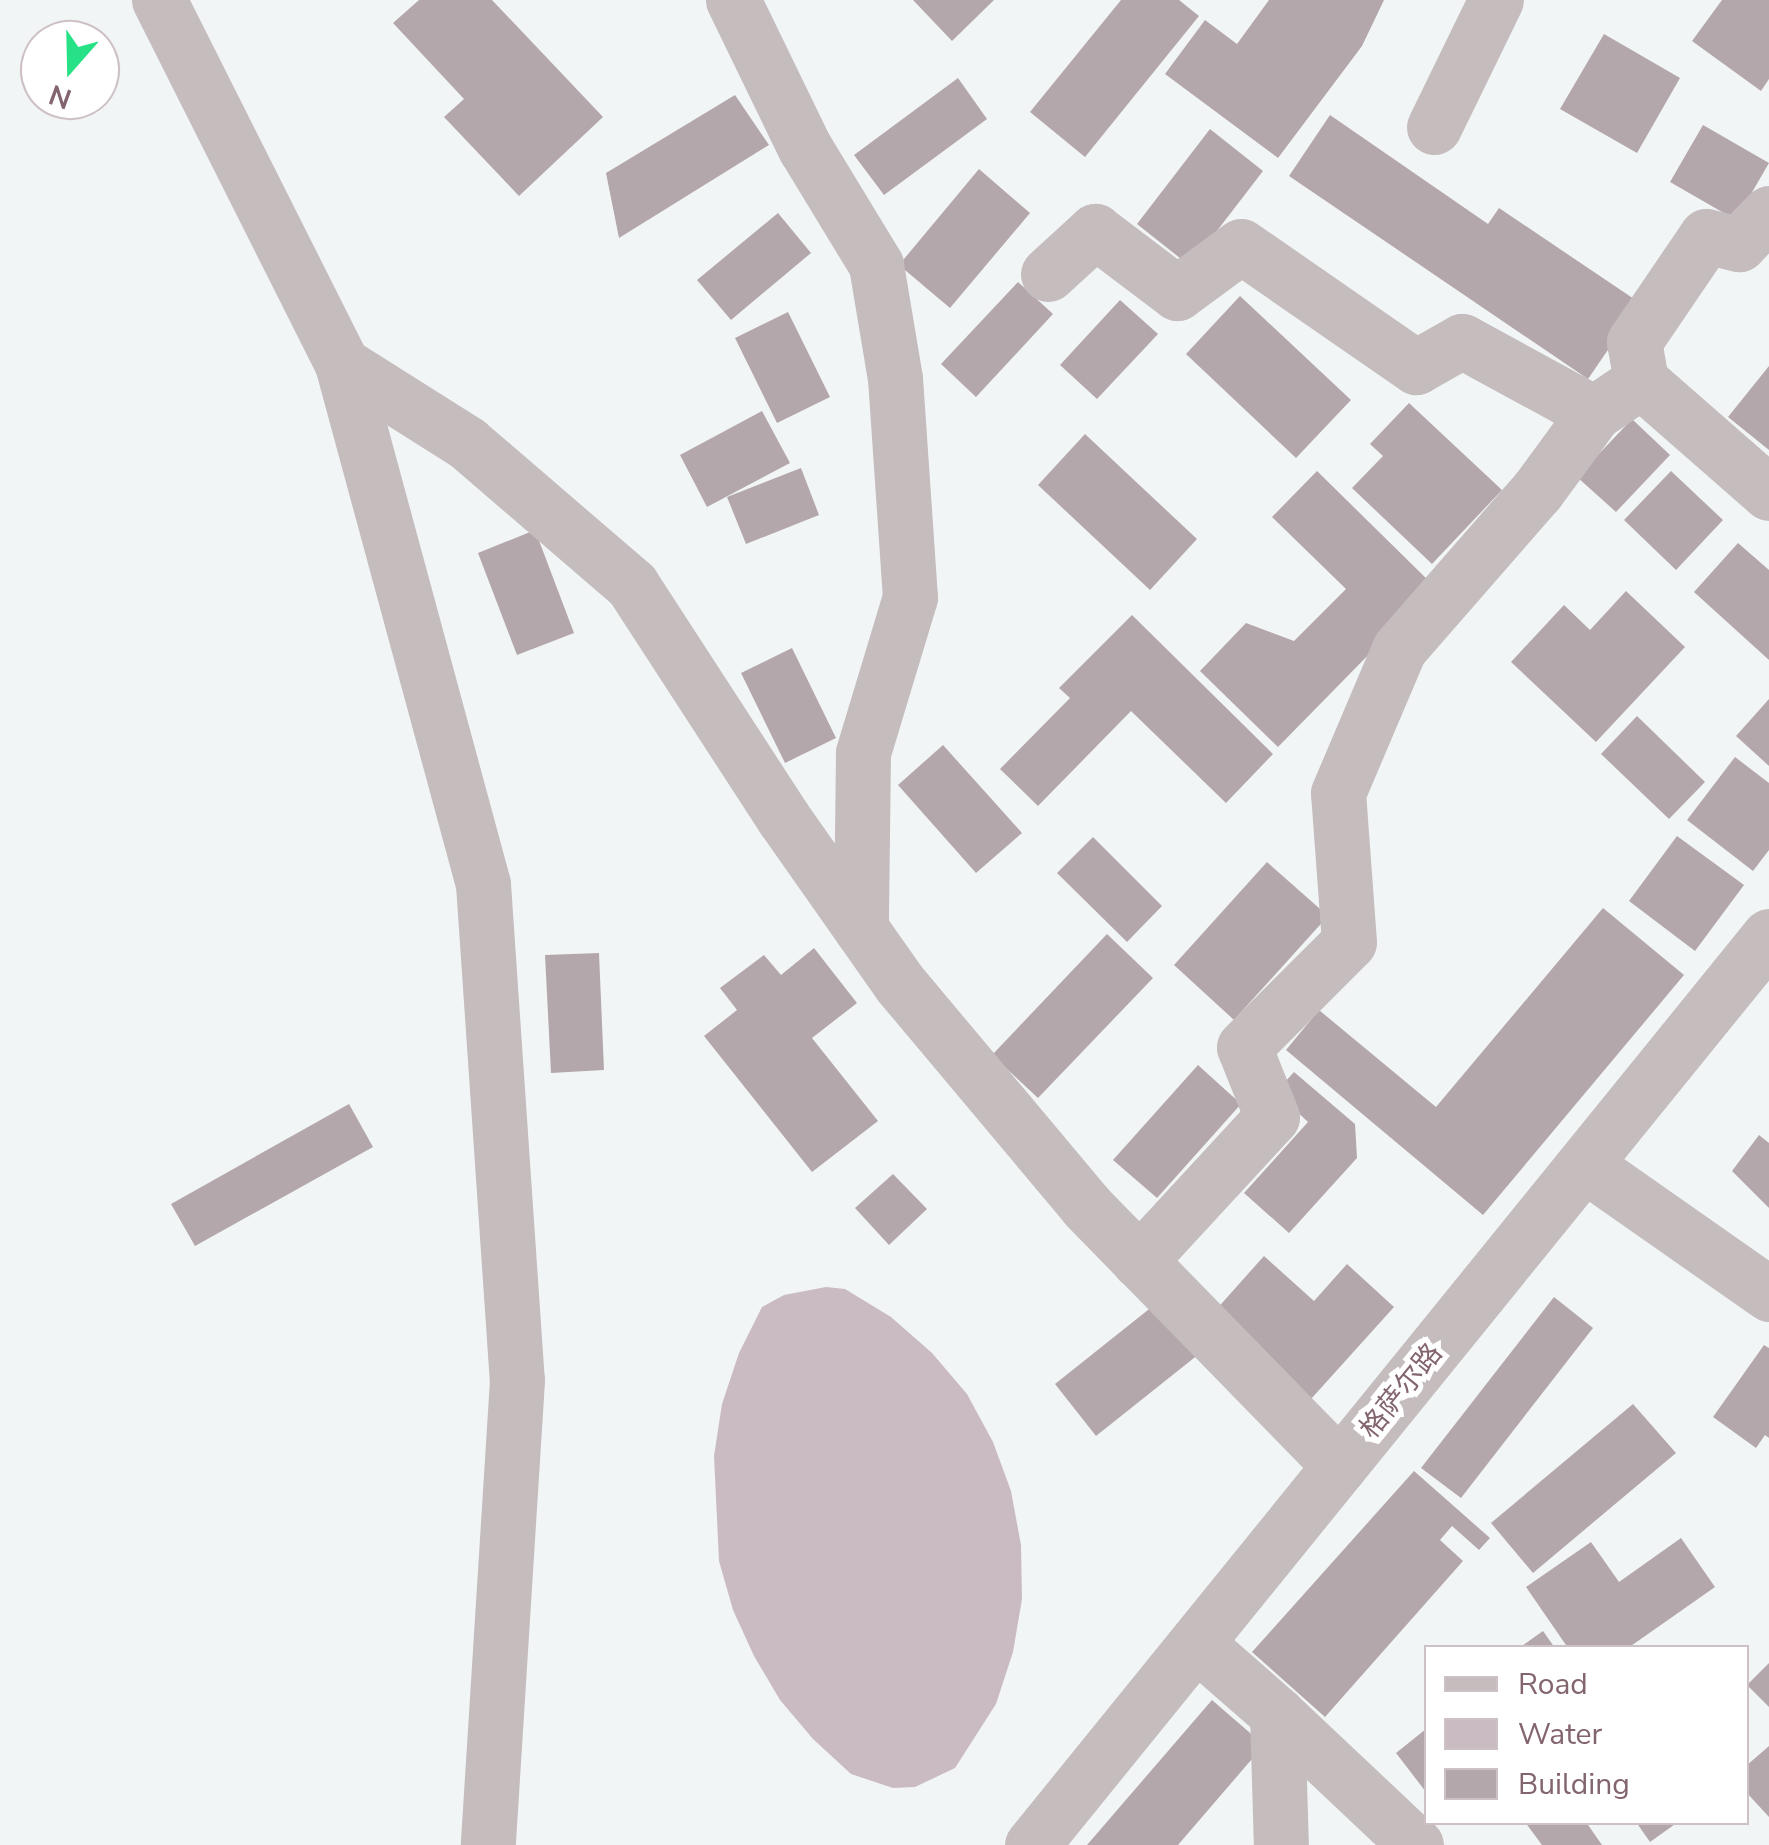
<!DOCTYPE html>
<html>
<head>
<meta charset="utf-8">
<style>
  body { margin:0 }
  #map { position:relative; width:1769px; height:1845px; overflow:hidden; background:#f2f5f6; font-family:"Nunito Sans","Noto Sans SC",sans-serif }
  div>[style] { position:absolute }
  .water>* { inset:0; background:#cabac1 }
  .building>* { inset:0; background:#b4a7ab }
  .minor>* { height:55px; margin:-27.5px; padding:0 27.5px; transform-origin:27.5px; border-radius:27.5px; background:#c5bcbe }
  span { translate:-50% -50%; white-space:nowrap; text-align:center; line-height:1.15; -webkit-text-stroke:10px #fff; paint-order:stroke }
  .street-label { font-size:28px; color:#83656d }
  .legend { position:absolute; left:1424px; top:1645px; width:325px; height:180px; box-sizing:border-box; background:#fff; border:2px solid #cdc1c5; margin:0; padding:12px 18px; list-style:none; font-size:30px; color:#83656d }
  .legend li { display:flex; align-items:center; gap:20px; height:50px }
  .legend b { width:50px; border:2px solid #cdc1c5 }
  .north { position:absolute; left:20px; top:20px; width:100px; height:100px; box-sizing:border-box; background:#fff; border:2px solid #cdc1c5; border-radius:50%; rotate:200deg; font-size:28px; font-weight:700; line-height:40px; text-align:center; color:#83656d }
  .north::after { content:''; display:block; margin:auto; width:35px; height:45px; background:#26e185; clip-path:polygon(50% 0,100% 100%,50% 72%,0 100%) }
</style>
</head>
<body>
<div id="map">
  <div class="water">
    <div style="clip-path:polygon(826px 1287px,845px 1289px,891px 1317px,932px 1353px,967px 1394px,993px 1442px,1011px 1491px,1021px 1545px,1022px 1599px,1013px 1652px,996px 1704px,955px 1768px,915px 1787px,893px 1788px,851px 1774px,813px 1739px,780px 1700px,754px 1656px,733px 1610px,719px 1561px,714px 1456px,722px 1404px,739px 1353px,762px 1307px,784px 1295px)"></div>
  </div>
  <div class="building">
    <div style="clip-path:polygon(419px 0,492px 0,603px 117px,519px 196px,444px 117px,464px 99px,393px 23px)"></div>
    <div style="clip-path:polygon(913px 0,994px 0,952px 41px)"></div>
    <div style="clip-path:polygon(1121px 0,1179px 0,1199px 16px,1085px 157px,1030px 112px)"></div>
    <div style="clip-path:polygon(1269px 0,1384px 0,1362px 46px,1278px 158px,1165px 74px,1205px 20px,1237px 44px)"></div>
    <div style="clip-path:polygon(1722px 0,1769px 0,1769px 79px,1761px 91px,1692px 41px)"></div>
    <div style="clip-path:polygon(1604px 34px,1680px 78px,1637px 153px,1560px 109px)"></div>
    <div style="clip-path:polygon(958px 78px,987px 119px,884px 195px,854px 155px)"></div>
    <div style="clip-path:polygon(735px 95px,769px 145px,619px 238px,606px 173px)"></div>
    <div style="clip-path:polygon(1330px 115px,1488px 224px,1499px 208px,1640px 303px,1588px 379px,1289px 176px)"></div>
    <div style="clip-path:polygon(1703px 125px,1769px 163px,1736px 220px,1670px 182px)"></div>
    <div style="clip-path:polygon(1210px 129px,1263px 171px,1190px 266px,1137px 224px)"></div>
    <div style="clip-path:polygon(979px 169px,1030px 213px,950px 308px,899px 265px)"></div>
    <div style="clip-path:polygon(778px 213px,811px 253px,731px 320px,697px 280px)"></div>
    <div style="clip-path:polygon(1018px 282px,1053px 314px,976px 397px,941px 364px)"></div>
    <div style="clip-path:polygon(1240px 296px,1351px 400px,1296px 458px,1186px 354px)"></div>
    <div style="clip-path:polygon(1120px 300px,1158px 334px,1097px 399px,1060px 365px)"></div>
    <div style="clip-path:polygon(788px 312px,830px 397px,777px 423px,735px 338px)"></div>
    <div style="clip-path:polygon(1769px 366px,1769px 450px,1728px 417px)"></div>
    <div style="clip-path:polygon(1409px 403px,1502px 490px,1432px 564px,1352px 488px,1383px 456px,1370px 444px)"></div>
    <div style="clip-path:polygon(762px 411px,790px 463px,707px 507px,680px 455px)"></div>
    <div style="clip-path:polygon(1632px 419px,1670px 455px,1616px 512px,1577px 477px)"></div>
    <div style="clip-path:polygon(1085px 434px,1197px 539px,1150px 590px,1038px 485px)"></div>
    <div style="clip-path:polygon(801px 468px,819px 515px,746px 544px,727px 497px)"></div>
    <div style="clip-path:polygon(1317px 471px,1435px 587px,1278px 747px,1200px 671px,1246px 623px,1294px 641px,1346px 589px,1272px 517px)"></div>
    <div style="clip-path:polygon(1671px 471px,1723px 520px,1676px 570px,1624px 520px)"></div>
    <div style="clip-path:polygon(535px 530px,574px 633px,517px 655px,478px 553px)"></div>
    <div style="clip-path:polygon(1738px 543px,1769px 570px,1769px 660px,1694px 592px)"></div>
    <div style="clip-path:polygon(1626px 591px,1685px 647px,1596px 742px,1511px 662px,1564px 605px,1590px 630px)"></div>
    <div style="clip-path:polygon(1132px 615px,1273px 754px,1226px 803px,1131px 711px,1038px 806px,1000px 769px,1070px 698px,1059px 688px)"></div>
    <div style="clip-path:polygon(792px 648px,836px 738px,785px 763px,741px 673px)"></div>
    <div style="clip-path:polygon(1769px 699px,1769px 766px,1736px 736px)"></div>
    <div style="clip-path:polygon(1637px 716px,1705px 782px,1669px 819px,1601px 754px)"></div>
    <div style="clip-path:polygon(943px 745px,1022px 833px,976px 873px,898px 785px)"></div>
    <div style="clip-path:polygon(1735px 757px,1769px 783px,1769px 850px,1753px 871px,1687px 820px)"></div>
    <div style="clip-path:polygon(1677px 836px,1744px 885px,1695px 951px,1629px 901px)"></div>
    <div style="clip-path:polygon(1093px 837px,1162px 906px,1127px 942px,1057px 873px)"></div>
    <div style="clip-path:polygon(1267px 862px,1328px 916px,1234px 1020px,1174px 965px)"></div>
    <div style="clip-path:polygon(1603px 908px,1684px 975px,1483px 1215px,1286px 1050px,1319px 1010px,1436px 1107px)"></div>
    <div style="clip-path:polygon(1107px 934px,1153px 978px,1038px 1098px,992px 1055px)"></div>
    <div style="clip-path:polygon(814px 948px,857px 1003px,812px 1038px,878px 1121px,812px 1172px,704px 1036px,737px 1010px,720px 988px,764px 955px,781px 975px)"></div>
    <div style="clip-path:polygon(599px 953px,604px 1070px,551px 1073px,545px 955px)"></div>
    <div style="clip-path:polygon(1198px 1065px,1241px 1104px,1157px 1198px,1113px 1160px)"></div>
    <div style="clip-path:polygon(1294px 1072px,1355px 1124px,1357px 1158px,1289px 1233px,1244px 1193px,1308px 1122px,1276px 1092px)"></div>
    <div style="clip-path:polygon(349px 1104px,373px 1147px,195px 1246px,171px 1204px)"></div>
    <div style="clip-path:polygon(1759px 1135px,1769px 1143px,1769px 1208px,1732px 1171px)"></div>
    <div style="clip-path:polygon(893px 1174px,927px 1209px,889px 1245px,855px 1208px)"></div>
    <div style="clip-path:polygon(1264px 1256px,1314px 1301px,1347px 1264px,1394px 1307px,1311px 1399px,1214px 1312px)"></div>
    <div style="clip-path:polygon(1554px 1297px,1593px 1328px,1461px 1498px,1421px 1468px)"></div>
    <div style="clip-path:polygon(1158px 1302px,1199px 1354px,1096px 1436px,1055px 1384px)"></div>
    <div style="clip-path:polygon(1764px 1345px,1769px 1348px,1769px 1438px,1765px 1435px,1756px 1448px,1713px 1417px)"></div>
    <div style="clip-path:polygon(1633px 1404px,1676px 1453px,1533px 1573px,1491px 1523px)"></div>
    <div style="clip-path:polygon(1414px 1471px,1490px 1538px,1479px 1550px,1452px 1526px,1440px 1540px,1463px 1561px,1325px 1717px,1252px 1652px)"></div>
    <div style="clip-path:polygon(1681px 1538px,1715px 1587px,1628px 1648px,1568px 1648px,1526px 1587px,1591px 1542px,1619px 1582px)"></div>
    <div style="clip-path:polygon(1543px 1631px,1555px 1648px,1519px 1648px)"></div>
    <div style="clip-path:polygon(1769px 1663px,1769px 1707px,1747px 1685px)"></div>
    <div style="clip-path:polygon(1212px 1700px,1264px 1745px,1178px 1845px,1087px 1845px)"></div>
    <div style="clip-path:polygon(1426px 1729px,1426px 1792px,1396px 1753px)"></div>
    <div style="clip-path:polygon(1769px 1746px,1769px 1817px,1746px 1792px,1746px 1766px)"></div>
    <div style="clip-path:polygon(1525px 1822px,1586px 1822px,1602px 1845px,1542px 1845px)"></div>
    <div style="clip-path:polygon(1636px 1822px,1678px 1822px,1650px 1842px)"></div>
  </div>
  <div class="minor">
    <div style="left:159px;top:0;width:407px;rotate:63.3deg"></div>
    <div style="left:342px;top:364px;width:539px;rotate:74.83deg"></div>
    <div style="left:483px;top:884px;width:497px;rotate:86.1deg"></div>
    <div style="left:517px;top:1380px;width:466px;rotate:93.6deg"></div>
    <div style="left:733px;top:0;width:165px;rotate:64.1deg"></div>
    <div style="left:805px;top:148px;width:137px;rotate:58.7deg"></div>
    <div style="left:876px;top:265px;width:115px;rotate:80.5deg"></div>
    <div style="left:895px;top:378px;width:220px;rotate:86.1deg"></div>
    <div style="left:910px;top:597px;width:163px;rotate:106.8deg"></div>
    <div style="left:863px;top:753px;width:175px;rotate:90.7deg"></div>
    <div style="left:1434px;top:127px;width:141px;rotate:-64deg"></div>
    <div style="left:1048px;top:274px;width:64px;rotate:-42.5deg"></div>
    <div style="left:1095px;top:231px;width:103px;rotate:37.1deg"></div>
    <div style="left:1177px;top:293px;width:79px;rotate:-36.3deg"></div>
    <div style="left:1241px;top:246px;width:213px;rotate:34.7deg"></div>
    <div style="left:1416px;top:367px;width:53px;rotate:-29.5deg"></div>
    <div style="left:1462px;top:341px;width:150px;rotate:28.6deg"></div>
    <div style="left:1594px;top:413px;width:57px;rotate:-34.2deg"></div>
    <div style="left:1641px;top:381px;width:170px;rotate:41.2deg"></div>
    <div style="left:342px;top:364px;width:148px;rotate:32.3deg"></div>
    <div style="left:467px;top:443px;width:218px;rotate:40.7deg"></div>
    <div style="left:632px;top:585px;width:279px;rotate:57deg"></div>
    <div style="left:784px;top:819px;width:202px;rotate:54.9deg"></div>
    <div style="left:900px;top:984px;width:290px;rotate:50deg"></div>
    <div style="left:1086px;top:1206px;width:363px;rotate:45.7deg"></div>
    <div style="left:1641px;top:381px;width:40px;rotate:-100deg"></div>
    <div style="left:1634px;top:342px;width:128px;rotate:-55.8deg"></div>
    <div style="left:1706px;top:236px;width:34px;rotate:14deg"></div>
    <div style="left:1739px;top:244px;width:43px;rotate:-45.9deg"></div>
    <div style="left:1585px;top:1165px;width:225px;rotate:35deg"></div>
    <div style="left:1139px;top:1261px;width:196px;rotate:-47.3deg"></div>
    <div style="left:1272px;top:1117px;width:75px;rotate:-111.8deg"></div>
    <div style="left:1244px;top:1047px;width:148px;rotate:-45deg"></div>
    <div style="left:1349px;top:942px;width:149px;rotate:-94.2deg"></div>
    <div style="left:1338px;top:793px;width:156px;rotate:-67deg"></div>
    <div style="left:1399px;top:649px;width:210px;rotate:-48.9deg"></div>
    <div style="left:1537px;top:491px;width:97px;rotate:-53.8deg"></div>
    <div style="left:1196px;top:1643px;width:108px;rotate:41.2deg"></div>
    <div style="left:1277px;top:1714px;width:131px;rotate:88.3deg"></div>
    <div style="left:1277px;top:1714px;width:191px;rotate:43.3deg"></div>
    <div style="left:1032px;top:1845px;width:1170px;rotate:-50.97deg"></div>
  </div>
  <div class="street-label">
    <span style="left:1401px;top:1391px;rotate:-51deg">格萨尔路</span>
  </div>
  <ul class="legend">
  <li><b style="height:12px;background:#c5bcbe"></b>Road</li>
  <li><b style="height:28px;background:#cabac1"></b>Water</li>
  <li><b style="height:28px;background:#b4a7ab"></b>Building</li>
  </ul>
  <div class="north">N</div>
</div>
</body>
</html>
